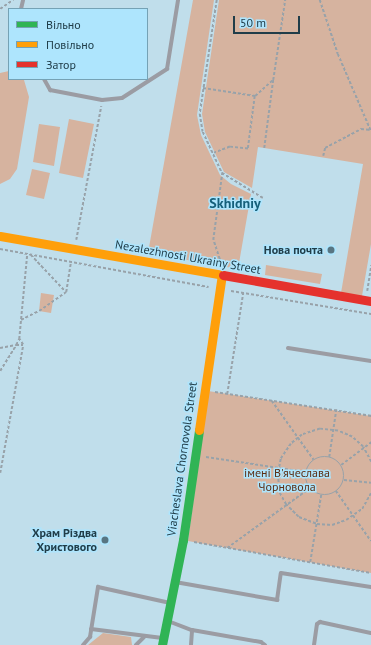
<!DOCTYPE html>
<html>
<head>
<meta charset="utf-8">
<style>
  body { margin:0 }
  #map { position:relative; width:371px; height:645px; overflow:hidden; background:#c0deeb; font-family:"PT Sans",sans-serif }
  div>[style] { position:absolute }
  .green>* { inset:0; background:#d6b39f }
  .path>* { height:1.5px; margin-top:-0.75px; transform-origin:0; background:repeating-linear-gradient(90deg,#98a2a9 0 3px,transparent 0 5px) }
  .path>.ring { margin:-0.75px; padding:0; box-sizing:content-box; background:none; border:1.5px solid #98a2a9; border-radius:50% }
  .lane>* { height:4px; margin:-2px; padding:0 2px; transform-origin:2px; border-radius:2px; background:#9b9ca3 }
  .fast>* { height:9px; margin:-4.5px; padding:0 4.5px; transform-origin:4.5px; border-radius:4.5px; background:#30b455 }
  .slow>* { height:9px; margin:-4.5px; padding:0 4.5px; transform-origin:4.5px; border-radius:4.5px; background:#ff9f0a }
  .jam>* { height:9px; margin:-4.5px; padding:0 4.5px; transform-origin:4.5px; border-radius:4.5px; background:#e5322d }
  .dots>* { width:11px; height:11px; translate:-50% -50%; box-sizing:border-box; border:2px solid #aee5fd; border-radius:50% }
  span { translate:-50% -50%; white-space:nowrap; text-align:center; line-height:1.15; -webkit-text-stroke:3px #aee5fd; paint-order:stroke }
  .poi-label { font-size:12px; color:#203d49; font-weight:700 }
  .right { translate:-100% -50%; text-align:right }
  .street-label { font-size:12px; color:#203d49 }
  .park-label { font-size:12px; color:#5d2f15 }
  .quarter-label { font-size:14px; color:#15607b; font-weight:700 }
  .legend { position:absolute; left:8px; top:8px; width:140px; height:72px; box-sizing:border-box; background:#aee5fd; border:1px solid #75a2b5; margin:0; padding:5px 7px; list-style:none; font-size:12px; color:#203d49 }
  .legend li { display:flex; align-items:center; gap:8px; height:20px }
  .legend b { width:20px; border:1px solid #75a2b5 }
  .scale { position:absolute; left:233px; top:16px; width:67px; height:18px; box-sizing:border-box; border:2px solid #203d49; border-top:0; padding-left:5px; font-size:12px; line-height:14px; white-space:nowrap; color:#203d49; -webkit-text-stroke:3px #aee5fd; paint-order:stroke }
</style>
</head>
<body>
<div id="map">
  <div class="green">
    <div style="clip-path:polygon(193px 0,214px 0,197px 115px,201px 135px,220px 175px,231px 184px,251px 194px,238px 269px,148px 253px)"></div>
    <div style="clip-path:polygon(219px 0,371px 0,371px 244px,362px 296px,341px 293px,363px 164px,258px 147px,252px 188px,224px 172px,205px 132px,202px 114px)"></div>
    <div style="clip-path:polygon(9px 71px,9px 79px,24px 80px,29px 97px,17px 169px,10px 179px,0 184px,0 73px)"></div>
    <div style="clip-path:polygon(69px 119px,94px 124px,83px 178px,59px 173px)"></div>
    <div style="clip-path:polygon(39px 124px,60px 127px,54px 166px,33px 162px)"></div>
    <div style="clip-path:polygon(32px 169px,50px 173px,44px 199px,26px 195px)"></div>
    <div style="clip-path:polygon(266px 265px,322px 274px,320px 284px,265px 275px)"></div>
    <div style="clip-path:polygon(41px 293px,54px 295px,51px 313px,39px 311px)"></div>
    <div style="clip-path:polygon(208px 391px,371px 416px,371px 573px,188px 541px)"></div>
    <div style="clip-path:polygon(103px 633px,131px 637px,132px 645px,88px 645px)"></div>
  </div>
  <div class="path">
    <div style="left:217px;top:0;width:115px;rotate:98.5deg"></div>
    <div style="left:200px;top:114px;width:18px;rotate:81deg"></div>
    <div style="left:203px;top:132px;width:45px;rotate:65.1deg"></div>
    <div style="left:222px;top:173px;width:48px;rotate:31.4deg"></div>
    <div style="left:320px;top:0;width:57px;rotate:71.6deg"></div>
    <div style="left:338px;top:54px;width:84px;rotate:66.8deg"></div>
    <div style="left:0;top:9px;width:16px;rotate:-35deg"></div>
    <div style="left:203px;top:88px;width:53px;rotate:8.7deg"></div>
    <div style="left:255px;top:96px;width:53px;rotate:97.5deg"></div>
    <div style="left:248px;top:149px;width:18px;rotate:-174deg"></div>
    <div style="left:230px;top:147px;width:17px;rotate:159deg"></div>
    <div style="left:255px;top:96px;width:24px;rotate:-42deg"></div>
    <div style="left:273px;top:80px;width:81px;rotate:-81.5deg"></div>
    <div style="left:264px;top:148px;width:69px;rotate:-82.5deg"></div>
    <div style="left:323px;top:156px;width:8px;rotate:-76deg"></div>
    <div style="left:325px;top:148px;width:41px;rotate:-27.8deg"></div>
    <div style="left:361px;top:129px;width:10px;rotate:6deg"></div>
    <div style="left:76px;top:240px;width:136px;rotate:-79.4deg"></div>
    <div style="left:0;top:249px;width:212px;rotate:10.3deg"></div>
    <div style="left:31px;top:255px;width:50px;rotate:46.6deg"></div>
    <div style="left:221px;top:264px;width:25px;rotate:-108deg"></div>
    <div style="left:213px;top:240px;width:68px;rotate:-82.3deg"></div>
    <div style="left:231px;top:291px;width:142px;rotate:9.3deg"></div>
    <div style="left:367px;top:291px;width:26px;rotate:-81deg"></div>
    <div style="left:21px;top:320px;width:20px;rotate:-27deg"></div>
    <div style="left:39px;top:311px;width:33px;rotate:-35deg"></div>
    <div style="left:66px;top:292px;width:31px;rotate:-81deg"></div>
    <div style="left:0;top:348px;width:16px;rotate:-11deg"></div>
    <div style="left:16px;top:345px;width:7px;rotate:-63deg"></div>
    <div style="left:0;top:371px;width:31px;rotate:-58deg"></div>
    <div style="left:16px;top:345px;width:7px"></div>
    <div style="left:215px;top:392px;width:158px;rotate:8.7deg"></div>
    <div style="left:227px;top:394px;width:102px;rotate:-81deg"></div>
    <div style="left:272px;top:401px;width:72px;rotate:54.6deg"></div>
    <div class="ring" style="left:306px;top:457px;width:36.5px;height:36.5px"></div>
    <div style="left:206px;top:457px;width:100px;rotate:8.6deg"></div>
    <div style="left:329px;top:457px;width:48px;rotate:-81.5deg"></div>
    <div style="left:371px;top:462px;width:17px;rotate:-118deg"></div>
    <div style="left:363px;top:447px;width:15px;rotate:-138deg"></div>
    <div style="left:352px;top:437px;width:15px;rotate:-157deg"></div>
    <div style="left:338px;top:431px;width:18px;rotate:-174deg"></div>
    <div style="left:320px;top:429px;width:19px;rotate:162deg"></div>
    <div style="left:302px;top:435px;width:14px;rotate:141deg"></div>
    <div style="left:291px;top:444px;width:18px;rotate:124deg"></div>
    <div style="left:281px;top:459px;width:15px;rotate:101deg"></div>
    <div style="left:278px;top:474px;width:19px;rotate:84deg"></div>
    <div style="left:280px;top:493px;width:13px;rotate:61deg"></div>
    <div style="left:286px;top:504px;width:18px;rotate:45deg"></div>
    <div style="left:299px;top:517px;width:19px;rotate:21deg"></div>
    <div style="left:317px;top:524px;width:15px;rotate:4deg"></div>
    <div style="left:332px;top:525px;width:15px;rotate:-20deg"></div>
    <div style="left:346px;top:520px;width:19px;rotate:-35deg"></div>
    <div style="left:362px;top:509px;width:18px;rotate:-61deg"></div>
    <div style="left:341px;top:465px;width:38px;rotate:-37deg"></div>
    <div style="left:0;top:473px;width:130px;rotate:-79.8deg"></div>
    <div style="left:23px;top:345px;width:7px;rotate:-124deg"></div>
    <div style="left:19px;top:339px;width:85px;rotate:-84.6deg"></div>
    <div style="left:344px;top:480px;width:27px;rotate:6deg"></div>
    <div style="left:336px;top:491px;width:61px;rotate:55deg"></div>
    <div style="left:194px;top:542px;width:180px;rotate:9.9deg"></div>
    <div style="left:227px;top:548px;width:102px;rotate:-35.9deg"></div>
    <div style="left:310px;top:562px;width:68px;rotate:-80.7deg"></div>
  </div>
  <div class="lane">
    <div style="left:21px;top:9px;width:9px;rotate:-77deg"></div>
    <div style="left:44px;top:79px;width:13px;rotate:61deg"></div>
    <div style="left:50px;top:90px;width:53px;rotate:10.9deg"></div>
    <div style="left:102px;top:100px;width:20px;rotate:-6deg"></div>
    <div style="left:122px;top:98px;width:54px;rotate:-32.8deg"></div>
    <div style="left:167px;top:69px;width:70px;rotate:-80.9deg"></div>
    <div style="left:288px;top:348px;width:84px;rotate:8.9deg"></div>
    <div style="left:175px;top:582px;width:104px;rotate:10deg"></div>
    <div style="left:277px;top:600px;width:27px;rotate:-82deg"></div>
    <div style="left:281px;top:573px;width:91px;rotate:8.8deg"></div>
    <div style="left:168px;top:621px;width:26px;rotate:21deg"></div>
    <div style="left:192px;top:630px;width:70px;rotate:9.9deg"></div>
    <div style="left:261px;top:642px;width:5px;rotate:37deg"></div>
    <div style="left:91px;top:629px;width:72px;rotate:7.2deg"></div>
    <div style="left:83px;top:645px;width:11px;rotate:-49deg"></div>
    <div style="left:90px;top:637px;width:51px;rotate:-80.9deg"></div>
    <div style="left:98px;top:587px;width:74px;rotate:12.5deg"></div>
    <div style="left:136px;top:645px;width:11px;rotate:-45deg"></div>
    <div style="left:191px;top:645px;width:15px;rotate:-86deg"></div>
    <div style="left:314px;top:645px;width:21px;rotate:-82deg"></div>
    <div style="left:317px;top:624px;width:4px;rotate:-34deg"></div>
    <div style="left:320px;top:622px;width:52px;rotate:12.2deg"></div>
  </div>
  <div class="fast">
    <div style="left:162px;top:645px;width:107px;rotate:-78.7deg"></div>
    <div style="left:183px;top:540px;width:111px;rotate:-81.7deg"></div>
  </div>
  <div class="slow">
    <div style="left:0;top:236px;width:226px;rotate:9.9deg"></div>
    <div style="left:199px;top:430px;width:157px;rotate:-81.6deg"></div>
  </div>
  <div class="jam">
    <div style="left:223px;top:275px;width:150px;rotate:10deg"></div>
  </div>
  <div class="dots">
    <div style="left:331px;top:250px;background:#587582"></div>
    <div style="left:105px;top:540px;background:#587582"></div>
  </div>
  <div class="poi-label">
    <span class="right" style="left:323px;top:250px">Нова почта</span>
    <span class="right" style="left:97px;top:540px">Храм Різдва<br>Христового</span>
  </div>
  <div class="street-label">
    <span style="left:188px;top:257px;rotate:10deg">Nezalezhnosti Ukrainy Street</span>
    <span style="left:182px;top:459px;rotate:-82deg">Viacheslava Chornovola Street</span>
  </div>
  <div class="park-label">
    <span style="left:287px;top:480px">імені В'ячеслава<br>Чорновола</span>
  </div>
  <div class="quarter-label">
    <span style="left:235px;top:203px">Skhidniy</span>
  </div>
  <ul class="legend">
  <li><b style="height:5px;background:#30b455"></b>Вільно</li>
  <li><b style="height:5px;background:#ff9f0a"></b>Повільно</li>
  <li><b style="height:5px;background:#e5322d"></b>Затор</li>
  </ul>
  <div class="scale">50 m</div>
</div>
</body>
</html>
